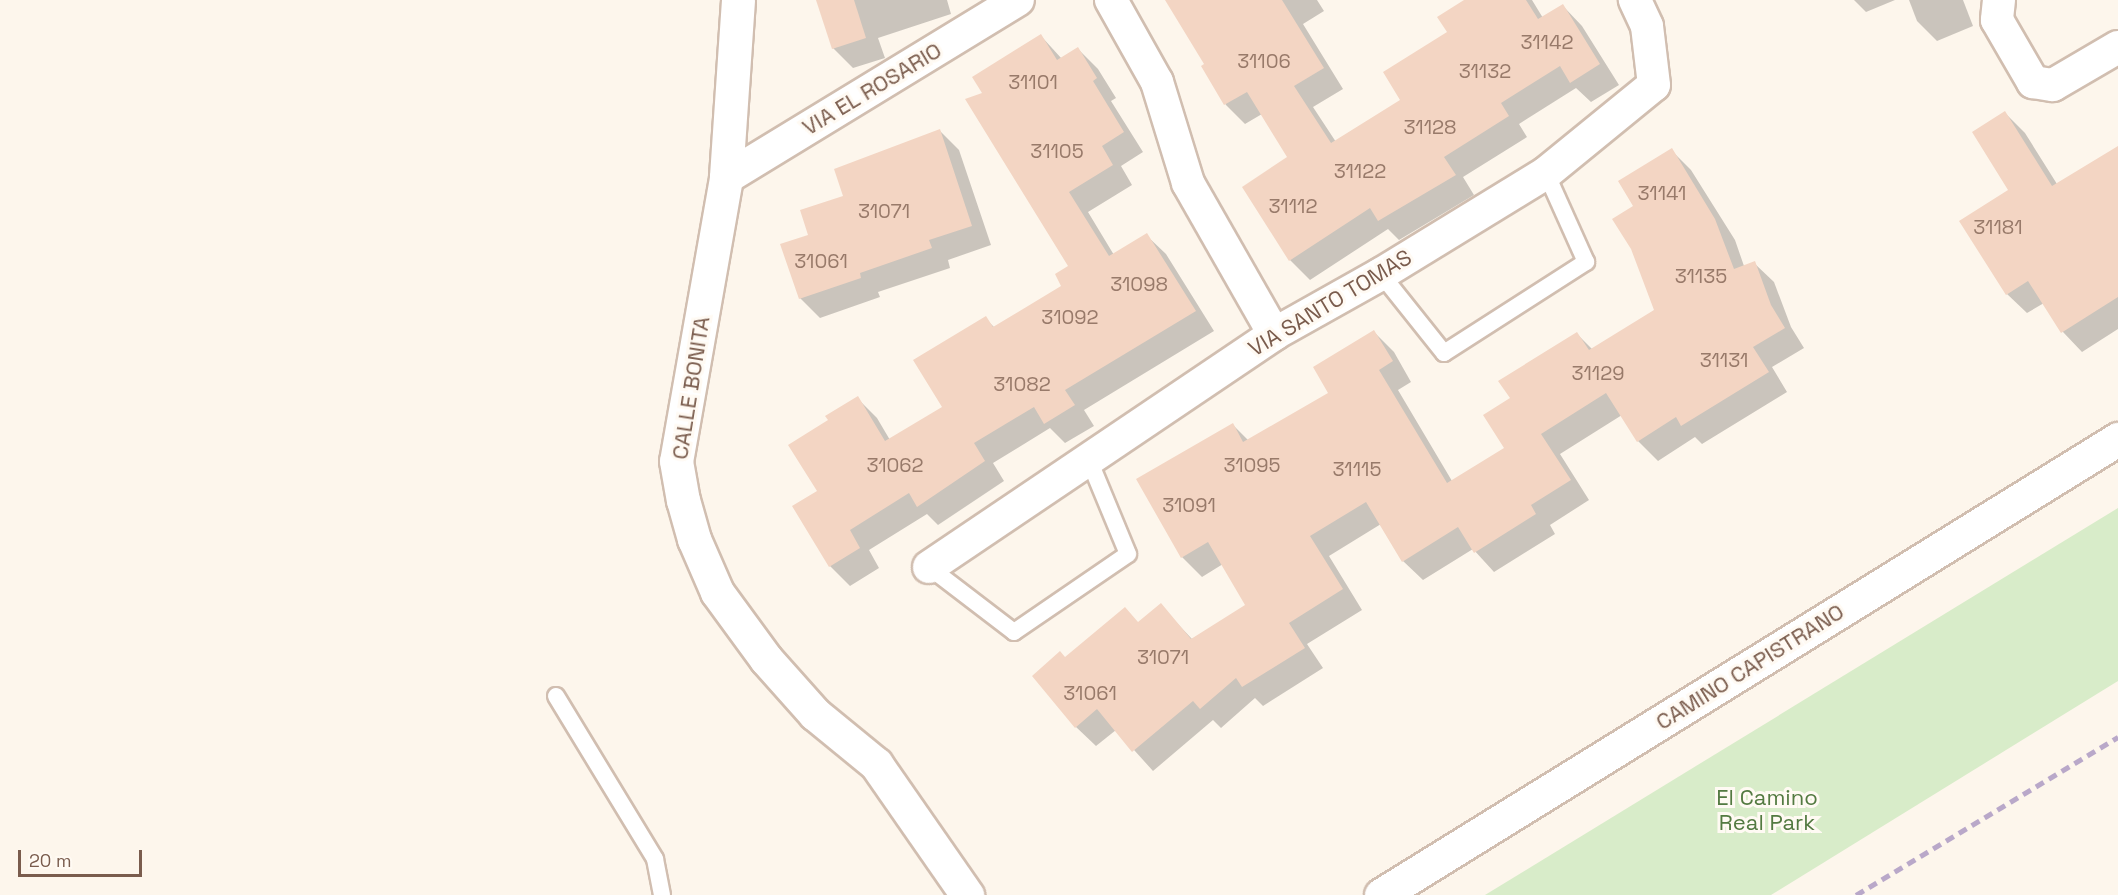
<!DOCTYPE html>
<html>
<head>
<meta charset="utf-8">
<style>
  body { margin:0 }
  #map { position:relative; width:2118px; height:895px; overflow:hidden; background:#fdf6ec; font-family:"Space Grotesk",sans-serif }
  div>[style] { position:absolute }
  .green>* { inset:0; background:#d8ecc9 }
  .shadow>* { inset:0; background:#0003 }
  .building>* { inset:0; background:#f3d5c3 }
  .roads { filter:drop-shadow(2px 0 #d1beb0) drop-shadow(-2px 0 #d1beb0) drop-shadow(0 2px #d1beb0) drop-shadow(0 -2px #d1beb0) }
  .lane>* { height:16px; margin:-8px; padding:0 8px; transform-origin:8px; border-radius:8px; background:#fff }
  .street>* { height:32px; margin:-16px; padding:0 16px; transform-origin:16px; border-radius:16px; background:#fff }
  .secondary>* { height:33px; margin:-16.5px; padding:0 16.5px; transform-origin:16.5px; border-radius:16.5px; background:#fff }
  .rail>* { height:4.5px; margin-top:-2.25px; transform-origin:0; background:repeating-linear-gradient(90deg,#b9a8c9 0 9px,transparent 0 15px) }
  span { translate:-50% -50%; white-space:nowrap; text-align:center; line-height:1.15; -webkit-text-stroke:6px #fffaf3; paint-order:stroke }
  .number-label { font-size:20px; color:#987a6a }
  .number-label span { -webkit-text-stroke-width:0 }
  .street-label { font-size:22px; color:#7a5c4d }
  .park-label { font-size:22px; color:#537a41 }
  .scale { position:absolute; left:18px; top:850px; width:124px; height:27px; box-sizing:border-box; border:3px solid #7a5c4d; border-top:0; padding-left:8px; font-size:18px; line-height:21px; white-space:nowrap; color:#7a5c4d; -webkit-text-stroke:4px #fffaf3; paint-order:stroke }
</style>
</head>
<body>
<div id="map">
  <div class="green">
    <div style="clip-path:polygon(2118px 508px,2118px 681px,1771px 895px,1485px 895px)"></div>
  </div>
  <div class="shadow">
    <div style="clip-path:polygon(817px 0,947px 0,951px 14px,878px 38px,885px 58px,853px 68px,833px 48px)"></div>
    <div style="clip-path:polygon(1166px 0,1317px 0,1324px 11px,1303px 24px,1343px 89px,1313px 107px,1336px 142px,1402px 100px,1449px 33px,1467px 0,1532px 0,1543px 18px,1563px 6px,1582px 26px,1619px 85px,1591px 102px,1576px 88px,1519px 124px,1527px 137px,1463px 177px,1474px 195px,1399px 240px,1388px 229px,1310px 280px,1290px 260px,1289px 157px,1262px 114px,1245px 124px,1226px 105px,1203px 67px,1206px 65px)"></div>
    <div style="clip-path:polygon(1854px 0,1895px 0,1866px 12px)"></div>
    <div style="clip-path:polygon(1909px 0,1963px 0,1973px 26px,1937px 41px,1917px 21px)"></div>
    <div style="clip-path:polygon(1041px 36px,1062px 59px,1078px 49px,1098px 69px,1116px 98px,1111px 101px,1143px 152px,1121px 166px,1132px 185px,1088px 212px,1114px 255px,1146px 235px,1166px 254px,1214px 331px,1084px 410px,1094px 426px,1065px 443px,1050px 428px,993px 463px,1004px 481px,938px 525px,927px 514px,869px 550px,879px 568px,850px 586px,830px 566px,794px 507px,819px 491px,830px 421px,857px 398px,877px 418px,890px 440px,944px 408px,985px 318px,995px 328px,1063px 286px,1070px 266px,984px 94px)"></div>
    <div style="clip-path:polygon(2005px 113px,2025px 133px,2057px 184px,2118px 148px,2118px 329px,2082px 352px,2063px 332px,2044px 303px,2027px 313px,2007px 294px,2011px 190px)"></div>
    <div style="clip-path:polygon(939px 130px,959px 150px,991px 245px,948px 260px,950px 268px,878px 292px,880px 297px,820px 318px,800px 298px,810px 236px)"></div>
    <div style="clip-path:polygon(1671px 150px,1691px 170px,1735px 240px,1744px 266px,1754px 263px,1774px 282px,1791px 327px,1804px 348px,1772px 367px,1787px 392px,1702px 444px,1695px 437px,1658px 461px,1638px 441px,1622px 415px,1560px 454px,1589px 500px,1550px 525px,1555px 534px,1494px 572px,1473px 549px,1423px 580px,1403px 561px,1381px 524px,1329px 556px,1362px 610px,1307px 644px,1323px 668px,1263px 706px,1255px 698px,1221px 728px,1213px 720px,1153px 771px,1116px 730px,1096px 746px,1076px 727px,1065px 658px,1139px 623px,1160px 605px,1192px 639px,1247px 606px,1223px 564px,1202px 577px,1182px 557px,1233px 425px,1248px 440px,1330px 393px,1374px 332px,1394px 352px,1411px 382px,1398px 390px,1452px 481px,1506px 448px,1512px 399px,1577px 334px,1593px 350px,1655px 310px,1635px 206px)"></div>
  </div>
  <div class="building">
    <div style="clip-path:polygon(816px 0,854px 0,866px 38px,832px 49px)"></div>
    <div style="clip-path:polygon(1165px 0,1282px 0,1324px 68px,1294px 86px,1331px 143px,1400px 100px,1383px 72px,1447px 32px,1437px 17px,1464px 0,1526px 0,1538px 19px,1563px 4px,1600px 64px,1570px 83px,1560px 66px,1501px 103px,1509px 116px,1444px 157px,1456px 175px,1378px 221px,1370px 208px,1289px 261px,1242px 187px,1287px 157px,1247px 92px,1224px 105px,1201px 66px,1204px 64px)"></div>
    <div style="clip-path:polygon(1041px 34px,1057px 60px,1078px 47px,1097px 78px,1093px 81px,1124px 132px,1102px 146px,1113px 165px,1069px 192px,1109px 256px,1147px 233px,1196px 311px,1065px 390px,1075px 405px,1044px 424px,1034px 407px,974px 443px,985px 461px,917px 507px,909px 493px,850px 530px,860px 548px,829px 567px,792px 506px,817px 491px,788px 445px,828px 420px,825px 416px,858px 396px,885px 441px,942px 407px,913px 360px,986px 316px,993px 327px,1061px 286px,1055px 274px,1068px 266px,965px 99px,982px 93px,972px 77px)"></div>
    <div style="clip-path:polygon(2005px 111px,2052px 186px,2118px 146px,2118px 297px,2061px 333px,2028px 281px,2006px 295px,1959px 221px,2008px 190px,1972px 132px)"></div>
    <div style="clip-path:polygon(940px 129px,972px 226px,929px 240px,932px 248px,860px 273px,861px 278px,799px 299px,780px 244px,808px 235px,800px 210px,843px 196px,834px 169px)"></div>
    <div style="clip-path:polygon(1672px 148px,1715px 219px,1734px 269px,1755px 261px,1771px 305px,1785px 328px,1753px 347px,1769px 372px,1681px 426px,1676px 417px,1637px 442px,1606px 393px,1541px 434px,1571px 480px,1531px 505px,1536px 514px,1474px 553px,1458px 527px,1402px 562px,1366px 502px,1310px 536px,1343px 589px,1289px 623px,1305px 648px,1242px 687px,1236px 678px,1200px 709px,1193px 701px,1132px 752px,1097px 709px,1075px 728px,1032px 676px,1060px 651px,1065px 657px,1125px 607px,1138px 622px,1161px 603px,1191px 639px,1245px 605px,1208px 542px,1181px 558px,1136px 479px,1233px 423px,1243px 442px,1328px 393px,1313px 367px,1374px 330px,1393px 361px,1379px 370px,1447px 483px,1504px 448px,1483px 415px,1510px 398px,1498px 381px,1577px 332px,1589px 350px,1654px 310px,1631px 249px,1612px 219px,1633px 206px,1618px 181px)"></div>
  </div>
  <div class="roads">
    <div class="lane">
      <div style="left:1381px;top:274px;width:101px;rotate:51.4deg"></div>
      <div style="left:1444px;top:353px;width:169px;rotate:-32.7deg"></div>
      <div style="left:1586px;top:262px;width:98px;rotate:-114.2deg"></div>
      <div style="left:929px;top:567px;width:107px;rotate:37.4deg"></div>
      <div style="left:1014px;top:632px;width:138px;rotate:-34.4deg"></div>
      <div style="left:1128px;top:554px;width:102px;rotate:-112.5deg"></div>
      <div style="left:556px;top:696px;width:191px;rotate:58.7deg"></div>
      <div style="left:655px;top:859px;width:37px;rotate:79deg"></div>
    </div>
    <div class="street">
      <div style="left:1111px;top:0;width:94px;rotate:60.7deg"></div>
      <div style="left:1157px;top:82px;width:106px;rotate:72.9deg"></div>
      <div style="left:1188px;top:183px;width:174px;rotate:60.3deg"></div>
      <div style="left:1999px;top:0;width:20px;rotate:96deg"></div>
      <div style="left:1997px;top:20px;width:72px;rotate:59.9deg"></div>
      <div style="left:2033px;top:82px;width:20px;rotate:9deg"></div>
      <div style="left:2053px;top:85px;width:75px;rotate:-30.3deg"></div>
      <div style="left:726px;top:178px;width:342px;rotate:-31.4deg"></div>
      <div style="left:929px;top:567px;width:416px;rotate:-34deg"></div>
      <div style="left:1274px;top:334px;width:123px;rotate:-29.3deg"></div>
      <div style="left:1381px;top:274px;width:193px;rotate:-31.5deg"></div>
      <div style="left:1546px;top:173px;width:139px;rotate:-39.2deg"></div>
      <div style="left:1654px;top:85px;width:59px;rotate:-96.8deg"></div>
      <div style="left:1647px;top:26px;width:29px;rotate:-115deg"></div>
    </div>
    <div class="secondary">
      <div style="left:738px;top:0;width:178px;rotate:93.9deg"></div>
      <div style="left:726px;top:178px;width:287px;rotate:100deg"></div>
      <div style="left:676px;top:461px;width:40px;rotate:80deg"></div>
      <div style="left:683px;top:500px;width:41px;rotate:74.2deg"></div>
      <div style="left:694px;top:539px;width:58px;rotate:66.5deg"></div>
      <div style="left:717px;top:592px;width:83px;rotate:53.8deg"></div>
      <div style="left:766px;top:659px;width:74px;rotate:48.3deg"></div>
      <div style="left:815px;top:714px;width:79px;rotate:39.3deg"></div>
      <div style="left:876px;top:764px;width:160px;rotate:55.2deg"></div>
      <div style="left:1381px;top:895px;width:867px;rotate:-31.75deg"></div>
    </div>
  </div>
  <div class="rail">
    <div style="left:1856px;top:895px;width:306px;rotate:-31.1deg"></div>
  </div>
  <div class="number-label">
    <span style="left:1547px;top:42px">31142</span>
    <span style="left:1264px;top:61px">31106</span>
    <span style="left:1485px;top:71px">31132</span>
    <span style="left:1033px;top:82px">31101</span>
    <span style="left:1430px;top:127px">31128</span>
    <span style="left:1057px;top:151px">31105</span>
    <span style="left:1360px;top:171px">31122</span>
    <span style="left:1662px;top:193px">31141</span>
    <span style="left:1293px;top:206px">31112</span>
    <span style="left:884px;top:211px">31071</span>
    <span style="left:1998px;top:227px">31181</span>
    <span style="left:821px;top:261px">31061</span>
    <span style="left:1701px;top:276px">31135</span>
    <span style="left:1139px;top:284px">31098</span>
    <span style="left:1070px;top:317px">31092</span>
    <span style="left:1724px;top:360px">31131</span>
    <span style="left:1598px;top:373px">31129</span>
    <span style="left:1022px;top:384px">31082</span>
    <span style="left:895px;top:465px">31062</span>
    <span style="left:1252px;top:465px">31095</span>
    <span style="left:1357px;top:469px">31115</span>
    <span style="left:1189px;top:505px">31091</span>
    <span style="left:1163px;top:657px">31071</span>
    <span style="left:1090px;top:693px">31061</span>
  </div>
  <div class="street-label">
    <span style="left:872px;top:89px;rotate:-31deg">VIA EL ROSARIO</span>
    <span style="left:1330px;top:303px;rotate:-31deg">VIA SANTO TOMAS</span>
    <span style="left:691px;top:388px;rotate:-81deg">CALLE BONITA</span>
    <span style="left:1750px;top:667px;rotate:-32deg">CAMINO CAPISTRANO</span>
  </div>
  <div class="park-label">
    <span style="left:1767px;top:810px">El Camino<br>Real Park</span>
  </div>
  <div class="scale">20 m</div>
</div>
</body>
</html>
